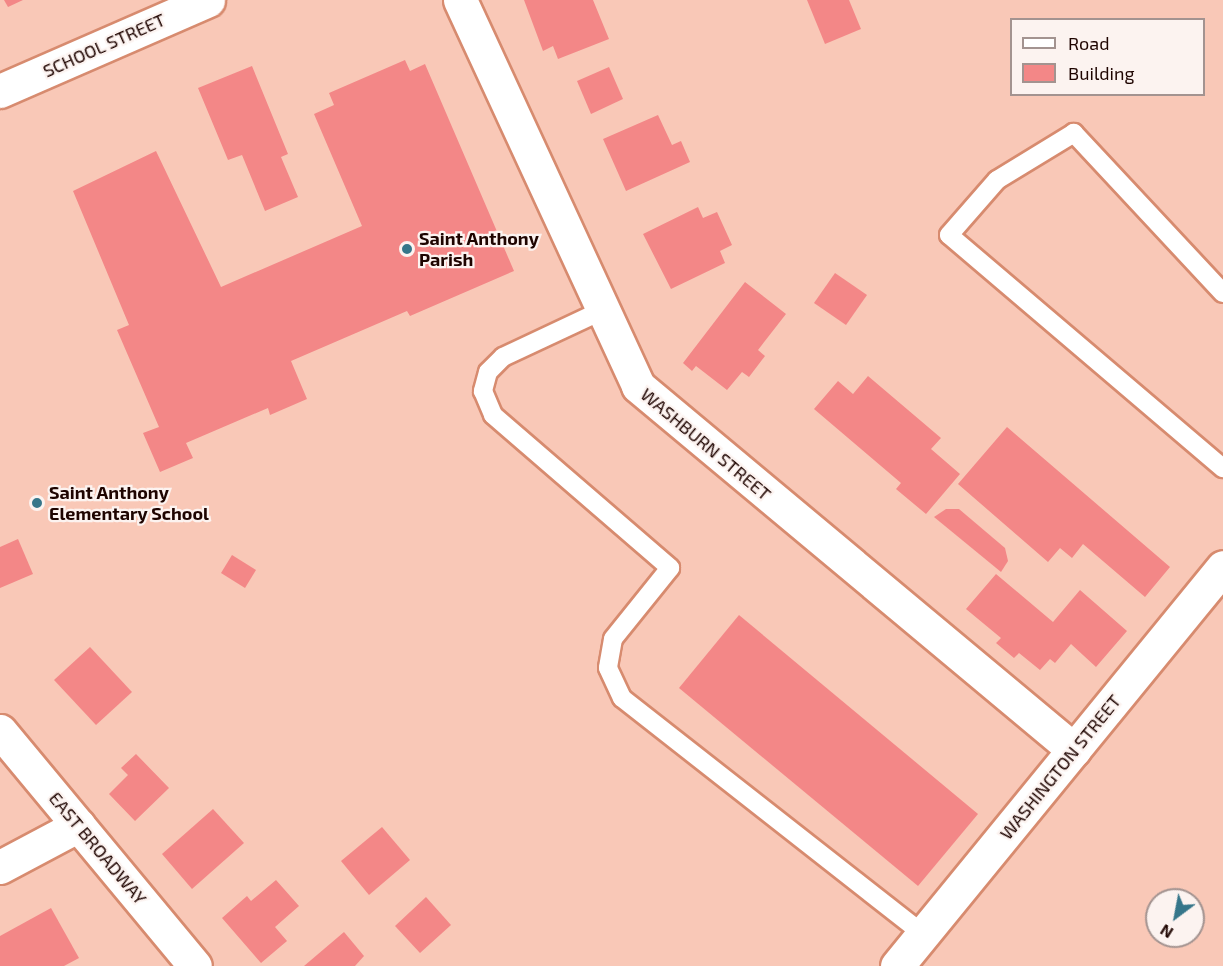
<!DOCTYPE html>
<html>
<head>
<meta charset="utf-8">
<style>
  body { margin:0 }
  #map { position:relative; width:1223px; height:966px; overflow:hidden; background:#f9c8b7; font-family:"Exo 2",sans-serif }
  div>[style] { position:absolute }
  .building>* { inset:0; background:#f38787 }
  .roads { filter:drop-shadow(2px 0 #d78b6f) drop-shadow(-2px 0 #d78b6f) drop-shadow(0 2px #d78b6f) drop-shadow(0 -2px #d78b6f) }
  .service>* { height:18px; margin:-9px; padding:0 9px; transform-origin:9px; border-radius:9px; background:#fff }
  .minor>* { height:33px; margin:-16.5px; padding:0 16.5px; transform-origin:16.5px; border-radius:16.5px; background:#fff }
  .tertiary>* { height:33px; margin:-16.5px; padding:0 16.5px; transform-origin:16.5px; border-radius:16.5px; background:#fff }
  .dots>* { width:16px; height:16px; translate:-50% -50%; box-sizing:border-box; border:3px solid #fcf3f0; border-radius:50% }
  span { translate:-50% -50%; white-space:nowrap; text-align:center; line-height:1.15; -webkit-text-stroke:4.5px #fcf3f0; paint-order:stroke }
  .street-label { font-size:18px; color:#1e0400 }
  .poi-label { font-size:18px; color:#1e0400; font-weight:700 }
  .left { translate:0 -50%; text-align:left }
  .legend { position:absolute; left:1010px; top:18px; width:195px; height:78px; box-sizing:border-box; background:#fcf3f0; border:2px solid #a39390; margin:0; padding:8px 10px; list-style:none; font-size:18px; color:#1e0400 }
  .legend li { display:flex; align-items:center; gap:12px; height:30px }
  .legend b { width:30px; border:2px solid #a39390 }
  .north { position:absolute; left:1145px; top:888px; width:60px; height:60px; box-sizing:border-box; background:#fcf3f0; border:2px solid #a39390; border-radius:50%; rotate:212deg; font-size:16px; font-weight:700; line-height:24px; text-align:center; color:#1e0400 }
  .north::after { content:''; display:block; margin:auto; width:21px; height:27px; background:#36768a; clip-path:polygon(50% 0,100% 100%,50% 72%,0 100%) }
</style>
</head>
<body>
<div id="map">
  <div class="building">
    <div style="clip-path:polygon(4px 0,23px 0,8px 7px)"></div>
    <div style="clip-path:polygon(524px 0,593px 0,609px 39px,558px 59px,553px 46px,543px 51px)"></div>
    <div style="clip-path:polygon(807px 0,849px 0,861px 29px,825px 44px)"></div>
    <div style="clip-path:polygon(405px 60px,410px 71px,425px 64px,514px 271px,410px 316px,407px 311px,291px 361px,307px 399px,270px 415px,268px 408px,186px 443px,193px 458px,160px 472px,143px 433px,159px 427px,117px 330px,129px 325px,73px 191px,156px 151px,221px 287px,362px 226px,314px 114px,334px 105px,329px 93px)"></div>
    <div style="clip-path:polygon(252px 66px,288px 154px,281px 157px,298px 197px,265px 211px,242px 155px,228px 160px,198px 88px)"></div>
    <div style="clip-path:polygon(609px 67px,623px 99px,591px 114px,577px 81px)"></div>
    <div style="clip-path:polygon(658px 115px,672px 145px,681px 141px,690px 162px,626px 191px,603px 139px)"></div>
    <div style="clip-path:polygon(698px 207px,703px 218px,717px 212px,732px 245px,720px 251px,725px 263px,671px 289px,643px 234px)"></div>
    <div style="clip-path:polygon(835px 273px,867px 295px,846px 325px,814px 303px)"></div>
    <div style="clip-path:polygon(745px 282px,786px 314px,758px 350px,765px 356px,749px 377px,742px 372px,727px 390px,696px 366px,692px 371px,683px 363px)"></div>
    <div style="clip-path:polygon(868px 376px,941px 438px,931px 449px,960px 474px,926px 514px,896px 489px,901px 483px,814px 409px,838px 381px,853px 394px)"></div>
    <div style="clip-path:polygon(1007px 427px,1170px 567px,1145px 597px,1083px 544px,1072px 558px,1060px 548px,1048px 562px,958px 484px)"></div>
    <div style="clip-path:polygon(946px 509px,959px 509px,1005px 548px,1008px 561px,1001px 572px,934px 517px)"></div>
    <div style="clip-path:polygon(18px 539px,33px 574px,0 588px,0 547px)"></div>
    <div style="clip-path:polygon(232px 555px,256px 570px,245px 588px,221px 573px)"></div>
    <div style="clip-path:polygon(996px 574px,1053px 622px,1080px 590px,1127px 631px,1096px 667px,1071px 644px,1055px 663px,1050px 659px,1040px 670px,1019px 653px,1014px 658px,996px 643px,1001px 638px,966px 609px)"></div>
    <div style="clip-path:polygon(739px 615px,978px 814px,918px 886px,679px 688px)"></div>
    <div style="clip-path:polygon(90px 647px,132px 692px,96px 725px,54px 680px)"></div>
    <div style="clip-path:polygon(136px 754px,169px 788px,135px 821px,109px 794px,128px 775px,121px 768px)"></div>
    <div style="clip-path:polygon(213px 809px,244px 843px,192px 889px,162px 854px)"></div>
    <div style="clip-path:polygon(382px 827px,410px 860px,369px 895px,341px 861px)"></div>
    <div style="clip-path:polygon(276px 880px,299px 906px,275px 927px,287px 941px,261px 963px,222px 918px,247px 896px,251px 901px)"></div>
    <div style="clip-path:polygon(426px 897px,451px 925px,420px 953px,395px 926px)"></div>
    <div style="clip-path:polygon(51px 908px,79px 958px,64px 966px,0 966px,0 936px)"></div>
    <div style="clip-path:polygon(344px 932px,364px 956px,355px 966px,304px 966px)"></div>
  </div>
  <div class="roads">
    <div class="service">
      <div style="left:1223px;top:293px;width:219px;rotate:-133deg"></div>
      <div style="left:1074px;top:133px;width:90px;rotate:148.6deg"></div>
      <div style="left:997px;top:180px;width:73px;rotate:131.1deg"></div>
      <div style="left:949px;top:235px;width:360px;rotate:40.4deg"></div>
      <div style="left:601px;top:311px;width:108px;rotate:154.9deg"></div>
      <div style="left:503px;top:357px;width:21px;rotate:135deg"></div>
      <div style="left:488px;top:372px;width:20px;rotate:105deg"></div>
      <div style="left:483px;top:391px;width:26px;rotate:67deg"></div>
      <div style="left:493px;top:415px;width:234px;rotate:40.8deg"></div>
      <div style="left:670px;top:568px;width:91px;rotate:128.8deg"></div>
      <div style="left:613px;top:639px;width:29px;rotate:100deg"></div>
      <div style="left:608px;top:668px;width:33px;rotate:65deg"></div>
      <div style="left:622px;top:698px;width:384px;rotate:38.1deg"></div>
    </div>
    <div class="minor">
      <div style="left:460px;top:0;width:425px;rotate:65.2deg"></div>
      <div style="left:638px;top:386px;width:568px;rotate:39.86deg"></div>
      <div style="left:0;top:731px;width:305px;rotate:50.3deg"></div>
      <div style="left:0;top:867px;width:89px;rotate:-28deg"></div>
    </div>
    <div class="tertiary">
      <div style="left:0;top:91px;width:227px;rotate:-23.6deg"></div>
      <div style="left:897px;top:966px;width:515px;rotate:-50.75deg"></div>
    </div>
  </div>
  <div class="dots">
    <div style="left:407px;top:249px;background:#36768a"></div>
    <div style="left:37px;top:503px;background:#36768a"></div>
  </div>
  <div class="street-label">
    <span style="left:104px;top:45px;rotate:-24deg">SCHOOL STREET</span>
    <span style="left:706px;top:444px;rotate:40deg">WASHBURN STREET</span>
    <span style="left:1060px;top:767px;rotate:-51deg">WASHINGTON STREET</span>
    <span style="left:98px;top:848px;rotate:50deg">EAST BROADWAY</span>
  </div>
  <div class="poi-label">
    <span class="left" style="left:419px;top:249px">Saint Anthony<br>Parish</span>
    <span class="left" style="left:49px;top:503px">Saint Anthony<br>Elementary School</span>
  </div>
  <ul class="legend">
  <li><b style="height:8px;background:#fff"></b>Road</li>
  <li><b style="height:16px;background:#f38787"></b>Building</li>
  </ul>
  <div class="north">N</div>
</div>
</body>
</html>
